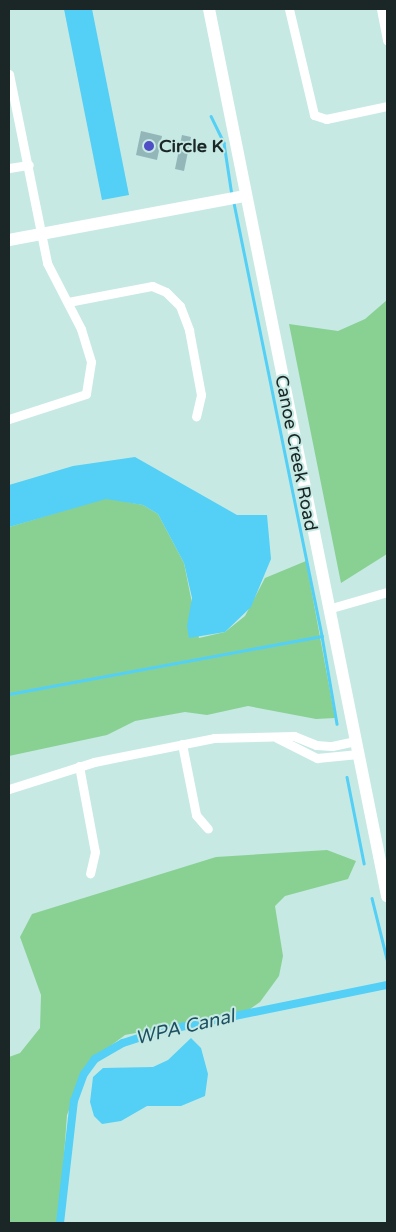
<!DOCTYPE html>
<html>
<head>
<meta charset="utf-8">
<style>
  body { margin:0 }
  #map { position:relative; width:396px; height:1232px; overflow:hidden; background:#c6e9e4; font-family:"Varela Round",sans-serif }
  div>[style] { position:absolute }
  .green>* { inset:0; background:#89d193 }
  .water>* { inset:0; background:#54cff5 }
  .stream>* { height:2.5px; margin:-1.25px; padding:0 1.25px; transform-origin:1.25px; border-radius:1.25px; background:#54cff5 }
  .canal>* { height:8px; margin:-4px; padding:0 4px; transform-origin:4px; border-radius:4px; background:#54cff5 }
  .building>* { inset:0; background:#93b6b9 }
  .street>* { height:9px; margin:-4.5px; padding:0 4.5px; transform-origin:4.5px; border-radius:4.5px; background:#fff }
  .secondary>* { height:12px; margin:-6px; padding:0 6px; transform-origin:6px; border-radius:6px; background:#fff }
  .dots>* { width:14px; height:14px; translate:-50% -50%; box-sizing:border-box; border:2px solid #c6e9e4; border-radius:50% }
  span { translate:-50% -50%; white-space:nowrap; text-align:center; line-height:1.15; -webkit-text-stroke:4px #c6e9e4; paint-order:stroke }
  .poi-label { font-size:18px; color:#1a2726; font-weight:700 }
  .left { translate:0 -50%; text-align:left }
  .street-label { font-size:18px; color:#1a2726 }
  .water-label { font-size:19px; color:#1d5061; font-style:italic }
  .frame { position:absolute; inset:0; border:10px solid #1a2726; pointer-events:none }
</style>
</head>
<body>
<div id="map">
  <div class="green">
    <div style="clip-path:polygon(387px 300px,387px 554px,341px 583px,289px 324px,338px 331px,365px 319px)"></div>
    <div style="clip-path:polygon(106px 498px,143px 505px,158px 514px,184px 563px,199px 638px,225px 632px,245px 616px,265px 578px,306px 561px,335px 718px,316px 719px,248px 706px,207px 715px,185px 712px,135px 721px,107px 735px,9px 756px,9px 527px)"></div>
    <div style="clip-path:polygon(327px 850px,356px 861px,348px 879px,285px 896px,275px 906px,283px 956px,279px 976px,260px 1002px,246px 1012px,125px 1035px,88px 1063px,67px 1115px,59px 1223px,9px 1223px,9px 1057px,20px 1053px,40px 1028px,41px 995px,20px 937px,32px 914px,216px 857px)"></div>
  </div>
  <div class="water">
    <div style="clip-path:polygon(64px 9px,92px 9px,129px 195px,102px 200px)"></div>
    <div style="clip-path:polygon(135px 457px,237px 515px,267px 515px,271px 559px,251px 607px,225px 632px,189px 638px,187px 626px,192px 598px,184px 563px,158px 514px,143px 505px,106px 499px,9px 527px,9px 485px,73px 466px)"></div>
    <div style="clip-path:polygon(191px 1038px,201px 1048px,208px 1074px,205px 1096px,181px 1106px,147px 1106px,121px 1121px,102px 1124px,94px 1116px,90px 1102px,93px 1077px,103px 1068px,153px 1067px,168px 1060px)"></div>
  </div>
  <div class="stream">
    <div style="left:211px;top:116px;width:30px;rotate:64deg"></div>
    <div style="left:224px;top:143px;width:53px;rotate:81.3deg"></div>
    <div style="left:234px;top:203px;width:442px;rotate:78.5deg"></div>
    <div style="left:9px;top:694px;width:318px;rotate:-10.5deg"></div>
    <div style="left:322px;top:636px;width:89px;rotate:80.3deg"></div>
    <div style="left:347px;top:777px;width:88px;rotate:78.8deg"></div>
    <div style="left:372px;top:898px;width:63px;rotate:76.2deg"></div>
  </div>
  <div class="canal">
    <div style="left:60px;top:1223px;width:123px;rotate:-83.5deg"></div>
    <div style="left:74px;top:1101px;width:29px;rotate:-70deg"></div>
    <div style="left:84px;top:1074px;width:19px;rotate:-54deg"></div>
    <div style="left:95px;top:1059px;width:32px;rotate:-30deg"></div>
    <div style="left:123px;top:1043px;width:40px;rotate:-18deg"></div>
    <div style="left:161px;top:1031px;width:231px;rotate:-11.5deg"></div>
  </div>
  <div class="building">
    <div style="clip-path:polygon(141px 131px,162px 136px,157px 160px,136px 155px)"></div>
    <div style="clip-path:polygon(182px 135px,191px 137px,184px 171px,175px 169px)"></div>
  </div>
  <div class="street">
    <div style="left:289px;top:9px;width:109px;rotate:76.7deg"></div>
    <div style="left:314px;top:115px;width:13px;rotate:18deg"></div>
    <div style="left:326px;top:119px;width:62px;rotate:-12deg"></div>
    <div style="left:381px;top:9px;width:32px;rotate:79deg"></div>
    <div style="left:9px;top:74px;width:193px;rotate:78.6deg"></div>
    <div style="left:47px;top:263px;width:74px;rotate:62.7deg"></div>
    <div style="left:81px;top:329px;width:34px;rotate:73deg"></div>
    <div style="left:91px;top:362px;width:32px;rotate:99deg"></div>
    <div style="left:86px;top:394px;width:81px;rotate:162deg"></div>
    <div style="left:9px;top:168px;width:20px;rotate:-9deg"></div>
    <div style="left:68px;top:302px;width:86px;rotate:-10.8deg"></div>
    <div style="left:152px;top:286px;width:15px;rotate:23deg"></div>
    <div style="left:166px;top:292px;width:20px;rotate:45deg"></div>
    <div style="left:180px;top:306px;width:26px;rotate:69deg"></div>
    <div style="left:189px;top:330px;width:66px;rotate:79.5deg"></div>
    <div style="left:201px;top:395px;width:22px;rotate:103deg"></div>
    <div style="left:328px;top:609px;width:61px;rotate:-16.1deg"></div>
    <div style="left:277px;top:738px;width:45px;rotate:26.6deg"></div>
    <div style="left:317px;top:758px;width:41px;rotate:-5.6deg"></div>
    <div style="left:182px;top:744px;width:72px;rotate:78.8deg"></div>
    <div style="left:196px;top:815px;width:18px;rotate:49deg"></div>
    <div style="left:79px;top:766px;width:87px;rotate:79.5deg"></div>
    <div style="left:95px;top:852px;width:22px;rotate:103deg"></div>
    <div style="left:9px;top:789px;width:89px;rotate:-17.6deg"></div>
    <div style="left:94px;top:762px;width:122px;rotate:-11.3deg"></div>
    <div style="left:214px;top:738px;width:80px;rotate:-1.4deg"></div>
    <div style="left:294px;top:736px;width:24px;rotate:22deg"></div>
    <div style="left:316px;top:745px;width:16px;rotate:4deg"></div>
    <div style="left:332px;top:746px;width:24px;rotate:-12deg"></div>
  </div>
  <div class="secondary">
    <div style="left:209px;top:9px;width:905px;rotate:78.65deg"></div>
    <div style="left:9px;top:240px;width:239px;rotate:-10.6deg"></div>
  </div>
  <div class="dots">
    <div style="left:149px;top:146px;background:#504ec5"></div>
  </div>
  <div class="poi-label">
    <span class="left" style="left:159px;top:146px">Circle K</span>
  </div>
  <div class="street-label">
    <span style="left:296px;top:453px;rotate:79deg">Canoe Creek Road</span>
  </div>
  <div class="water-label">
    <span style="left:185px;top:1028px;rotate:-13deg">WPA Canal</span>
  </div>
  <div class="frame"></div>
</div>
</body>
</html>
